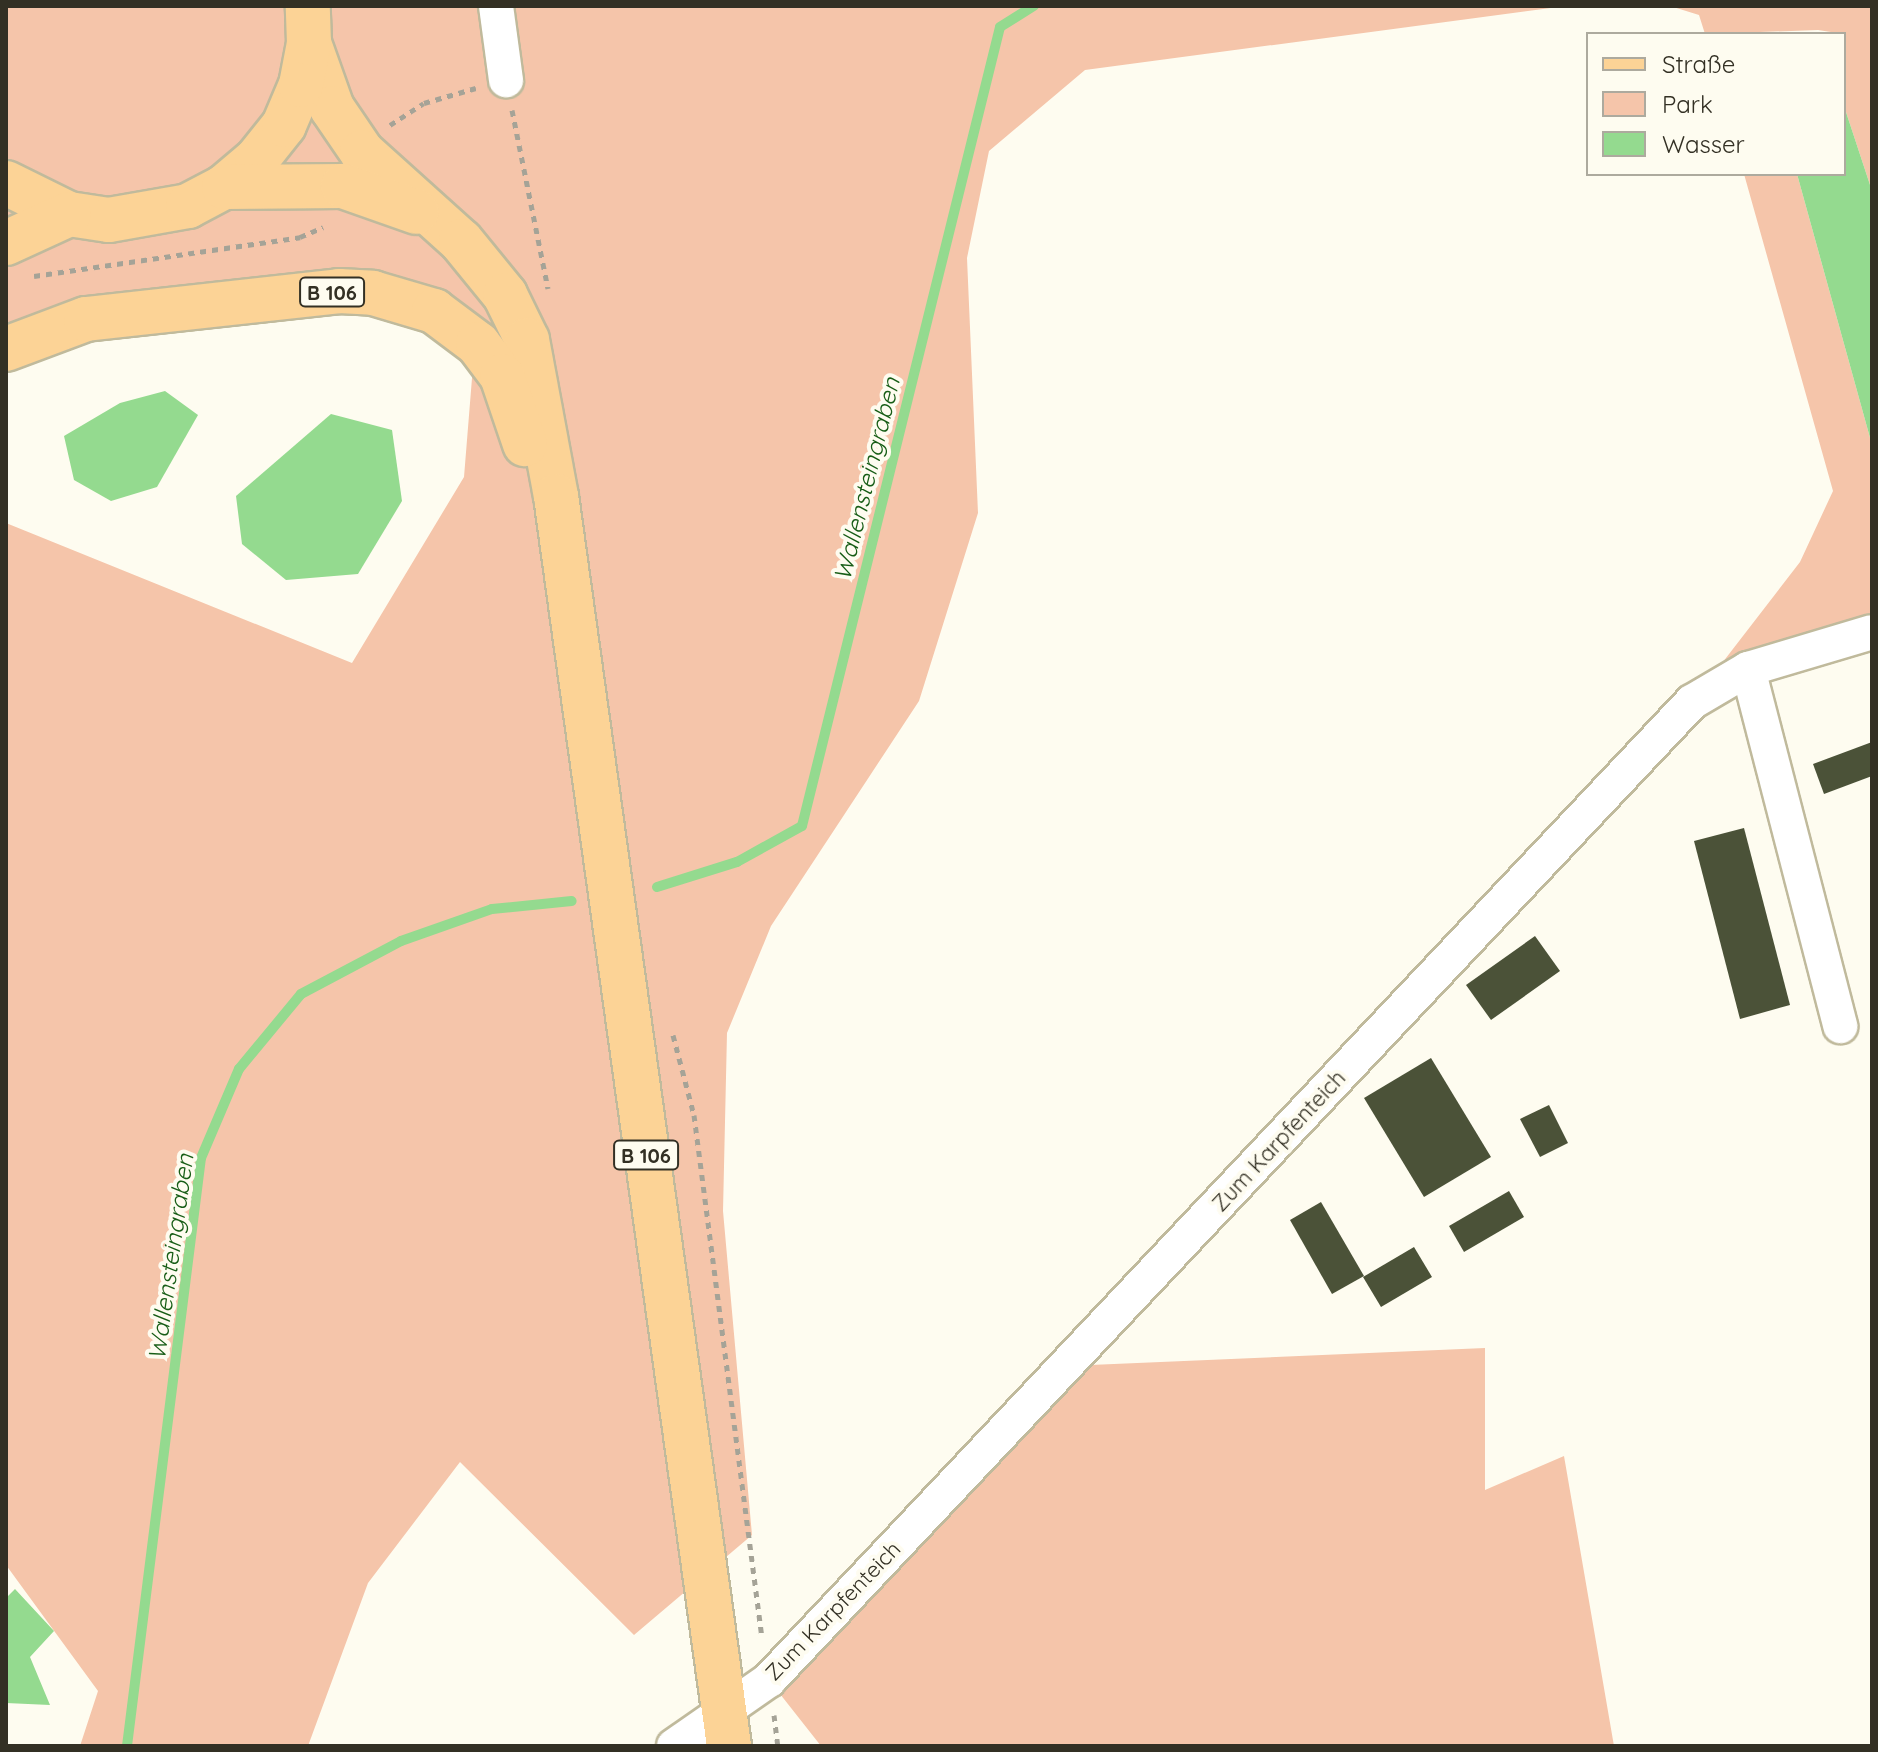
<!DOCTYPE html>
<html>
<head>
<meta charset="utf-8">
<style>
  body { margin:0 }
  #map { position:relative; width:1878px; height:1752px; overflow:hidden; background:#fefcf0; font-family:Quicksand,sans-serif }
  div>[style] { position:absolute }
  .green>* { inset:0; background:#f5c5aa }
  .water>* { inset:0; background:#94da8f }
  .stream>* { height:10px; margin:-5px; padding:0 5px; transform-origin:5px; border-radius:5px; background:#94da8f }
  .building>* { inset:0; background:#4b5238 }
  .path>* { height:5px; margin-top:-2.5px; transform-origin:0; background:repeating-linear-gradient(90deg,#a5a397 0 6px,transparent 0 12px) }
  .roads { filter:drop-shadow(2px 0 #c0ba9c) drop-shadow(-2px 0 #c0ba9c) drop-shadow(0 2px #c0ba9c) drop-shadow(0 -2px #c0ba9c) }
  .minor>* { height:34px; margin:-17px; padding:0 17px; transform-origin:17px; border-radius:17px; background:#fff }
  .major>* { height:44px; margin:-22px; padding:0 22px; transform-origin:22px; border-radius:22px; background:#fcd396 }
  span { translate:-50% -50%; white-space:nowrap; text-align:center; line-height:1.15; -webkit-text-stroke:8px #fefcf0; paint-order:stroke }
  .shield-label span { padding:2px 6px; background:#fefcf0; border:2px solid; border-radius:6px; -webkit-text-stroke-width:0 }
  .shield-label { font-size:20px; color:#333024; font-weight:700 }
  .street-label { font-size:22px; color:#333024 }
  .water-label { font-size:24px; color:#175d16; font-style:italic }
  .frame { position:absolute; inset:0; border:8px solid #333024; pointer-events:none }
  .legend { position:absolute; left:1586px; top:32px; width:260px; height:144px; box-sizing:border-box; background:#fefcf0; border:2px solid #adaa9e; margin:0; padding:10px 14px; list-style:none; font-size:24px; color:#333024 }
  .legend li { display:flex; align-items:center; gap:16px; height:40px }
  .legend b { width:40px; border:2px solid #adaa9e }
</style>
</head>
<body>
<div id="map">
  <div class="green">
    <div style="clip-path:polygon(6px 6px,1566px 6px,1085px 70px,989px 151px,967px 258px,978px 513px,919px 701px,771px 926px,727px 1033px,723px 1211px,752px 1535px,634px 1635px,460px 1462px,368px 1583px,308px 1746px,80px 1746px,98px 1691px,6px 1565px,6px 523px,352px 663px,464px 477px,475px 341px,415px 303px,6px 349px)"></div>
    <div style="clip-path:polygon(1670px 6px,1872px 6px,1872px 191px,1844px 106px,1844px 34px,1818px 30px,1705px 34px,1699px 15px)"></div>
    <div style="clip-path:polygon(1744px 174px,1797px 174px,1872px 445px,1872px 632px,1692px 702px,1800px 562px,1833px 491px)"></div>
    <div style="clip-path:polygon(1485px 1348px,1485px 1490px,1564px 1456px,1614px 1746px,821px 1746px,769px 1680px,1067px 1366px)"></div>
  </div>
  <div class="water">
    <div style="clip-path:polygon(1844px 106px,1872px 191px,1872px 445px,1797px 174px,1844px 174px)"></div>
    <div style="clip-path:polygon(165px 391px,198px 415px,157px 487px,111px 501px,74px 480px,64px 436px,120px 403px)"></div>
    <div style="clip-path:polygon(331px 414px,392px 430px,402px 501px,358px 574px,286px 580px,242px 544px,236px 496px)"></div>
    <div style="clip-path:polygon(15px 1589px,54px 1631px,30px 1657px,50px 1705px,6px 1703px,6px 1598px)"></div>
  </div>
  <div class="stream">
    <div style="left:657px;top:887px;width:84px;rotate:-17.4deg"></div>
    <div style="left:737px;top:862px;width:74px;rotate:-29deg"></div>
    <div style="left:802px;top:826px;width:823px;rotate:-76.08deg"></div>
    <div style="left:1000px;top:27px;width:40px;rotate:-32deg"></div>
    <div style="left:127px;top:1746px;width:593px;rotate:-82.83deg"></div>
    <div style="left:201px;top:1158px;width:97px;rotate:-66.9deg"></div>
    <div style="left:239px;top:1069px;width:97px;rotate:-50.4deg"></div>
    <div style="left:301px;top:994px;width:113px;rotate:-27.9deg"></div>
    <div style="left:401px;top:941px;width:96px;rotate:-19.4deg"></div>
    <div style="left:492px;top:909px;width:80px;rotate:-5.7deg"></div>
  </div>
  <div class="building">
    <div style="clip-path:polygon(1872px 742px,1872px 776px,1824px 794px,1813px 764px)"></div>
    <div style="clip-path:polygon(1744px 828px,1790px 1005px,1740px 1019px,1694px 841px)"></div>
    <div style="clip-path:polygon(1535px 936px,1560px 971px,1491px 1020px,1466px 985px)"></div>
    <div style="clip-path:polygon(1431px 1058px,1491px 1157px,1424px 1197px,1364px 1098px)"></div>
    <div style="clip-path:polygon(1549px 1105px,1568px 1143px,1540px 1157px,1520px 1119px)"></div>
    <div style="clip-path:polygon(1509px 1191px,1524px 1217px,1464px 1252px,1449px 1226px)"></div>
    <div style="clip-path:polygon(1321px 1202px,1364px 1276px,1332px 1294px,1290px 1220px)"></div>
    <div style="clip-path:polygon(1414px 1247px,1432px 1277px,1381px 1307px,1363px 1277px)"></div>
  </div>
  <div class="path">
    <div style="left:512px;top:110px;width:182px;rotate:78.6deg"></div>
    <div style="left:390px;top:125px;width:40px;rotate:-32.9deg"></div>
    <div style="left:424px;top:103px;width:54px;rotate:-16.1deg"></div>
    <div style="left:34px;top:276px;width:269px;rotate:-8.3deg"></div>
    <div style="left:300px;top:237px;width:25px;rotate:-23deg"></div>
    <div style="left:673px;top:1035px;width:83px;rotate:75.3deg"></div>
    <div style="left:694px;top:1115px;width:527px;rotate:82.59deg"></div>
    <div style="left:774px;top:1715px;width:31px;rotate:83deg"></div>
  </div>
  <div class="roads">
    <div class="minor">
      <div style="left:496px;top:6px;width:75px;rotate:82.3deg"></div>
      <div style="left:1748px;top:669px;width:369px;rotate:75.5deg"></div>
      <div style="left:674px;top:1746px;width:116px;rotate:-34.8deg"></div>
      <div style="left:769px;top:1680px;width:1345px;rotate:-46.66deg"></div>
      <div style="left:1692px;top:702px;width:65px;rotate:-30.5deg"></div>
      <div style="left:1748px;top:669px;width:129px;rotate:-16.6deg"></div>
    </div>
    <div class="major">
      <div style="left:309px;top:43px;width:69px;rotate:70.5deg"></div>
      <div style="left:332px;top:108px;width:53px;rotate:55.7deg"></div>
      <div style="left:362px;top:152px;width:133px;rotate:42deg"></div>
      <div style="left:461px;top:241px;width:70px;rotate:50.8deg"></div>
      <div style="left:505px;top:295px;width:50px;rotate:63.9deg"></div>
      <div style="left:527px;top:340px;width:159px;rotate:79.5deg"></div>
      <div style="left:556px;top:496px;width:1262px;rotate:82.12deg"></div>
      <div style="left:6px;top:183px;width:70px;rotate:26.2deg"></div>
      <div style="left:69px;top:214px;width:40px;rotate:8.5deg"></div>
      <div style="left:109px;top:220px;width:80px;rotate:-10deg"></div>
      <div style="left:188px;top:206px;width:41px;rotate:-27.8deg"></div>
      <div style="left:224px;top:187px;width:43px;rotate:-40.3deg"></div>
      <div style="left:257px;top:159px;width:43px;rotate:-51.5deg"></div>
      <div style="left:284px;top:125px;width:43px;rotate:-67deg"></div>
      <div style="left:301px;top:85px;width:43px;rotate:-79.2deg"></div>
      <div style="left:309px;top:43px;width:37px;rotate:-92deg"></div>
      <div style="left:224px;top:187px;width:119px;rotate:-0.5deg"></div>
      <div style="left:343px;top:186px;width:78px;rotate:19.4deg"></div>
      <div style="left:6px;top:243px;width:69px;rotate:-24.7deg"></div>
      <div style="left:6px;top:349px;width:85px;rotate:-20.6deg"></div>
      <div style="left:86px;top:319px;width:255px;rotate:-6.3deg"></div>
      <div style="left:339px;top:291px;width:34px;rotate:3deg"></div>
      <div style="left:373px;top:293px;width:64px;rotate:16.4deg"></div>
      <div style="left:434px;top:311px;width:55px;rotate:36.9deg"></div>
      <div style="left:478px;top:344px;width:40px;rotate:53deg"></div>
      <div style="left:502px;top:376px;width:72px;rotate:71.3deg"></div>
    </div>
  </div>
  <div class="shield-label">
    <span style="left:332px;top:292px">B 106</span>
    <span style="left:646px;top:1155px">B 106</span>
  </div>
  <div class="street-label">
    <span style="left:1279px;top:1141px;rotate:-47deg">Zum Karpfenteich</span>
    <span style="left:833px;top:1611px;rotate:-46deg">Zum Karpfenteich</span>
  </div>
  <div class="water-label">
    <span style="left:867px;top:479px;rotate:-76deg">Wallensteingraben</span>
    <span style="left:171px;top:1257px;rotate:-82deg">Wallensteingraben</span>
  </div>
  <div class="frame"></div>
  <ul class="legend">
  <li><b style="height:10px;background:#fcd396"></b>Straße</li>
  <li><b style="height:22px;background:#f5c5aa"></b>Park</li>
  <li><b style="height:22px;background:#94da8f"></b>Wasser</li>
  </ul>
</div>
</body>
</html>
